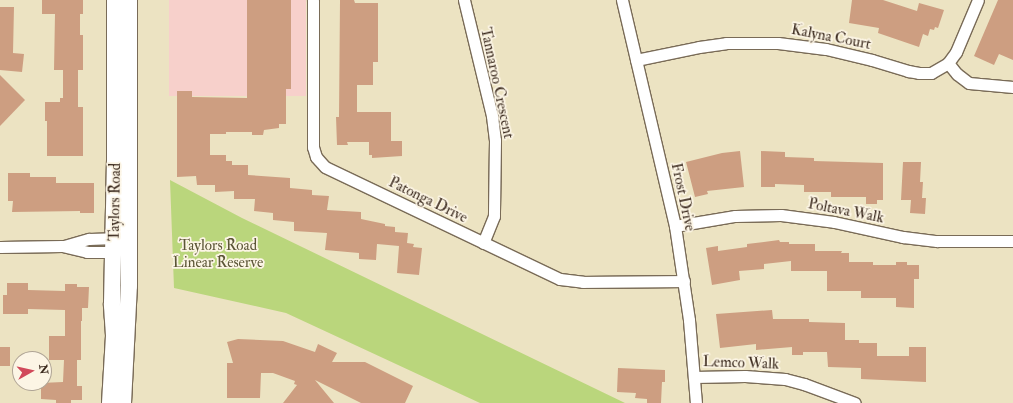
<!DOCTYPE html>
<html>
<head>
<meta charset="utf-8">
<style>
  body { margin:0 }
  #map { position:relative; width:1013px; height:403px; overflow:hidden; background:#ece3c2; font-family:"IM FELL Double Pica",serif }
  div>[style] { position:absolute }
  .built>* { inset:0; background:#f7d0cb }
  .green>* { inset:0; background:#bad67c }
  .building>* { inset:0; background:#cd9e81 }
  .roads { filter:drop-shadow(1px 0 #796b57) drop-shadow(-1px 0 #796b57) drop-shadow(0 1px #796b57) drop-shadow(0 -1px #796b57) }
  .minor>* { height:11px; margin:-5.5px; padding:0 5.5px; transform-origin:5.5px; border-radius:5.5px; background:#fff }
  .secondary>* { height:16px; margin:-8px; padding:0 8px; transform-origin:8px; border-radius:8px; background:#fff }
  span { translate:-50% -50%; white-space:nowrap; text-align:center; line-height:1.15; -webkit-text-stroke:3.5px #fcf5e5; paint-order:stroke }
  .street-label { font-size:15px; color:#3b2a1e }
  .park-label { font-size:15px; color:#5b5536 }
  .north { position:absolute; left:12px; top:351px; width:40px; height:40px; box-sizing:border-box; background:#fcf5e5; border:1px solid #afa495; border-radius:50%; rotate:82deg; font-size:11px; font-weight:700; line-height:16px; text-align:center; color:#3b2a1e }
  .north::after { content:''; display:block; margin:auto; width:14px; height:18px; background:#d1495b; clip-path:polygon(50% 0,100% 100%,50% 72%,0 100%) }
</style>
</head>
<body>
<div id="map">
  <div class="built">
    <div style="clip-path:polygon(169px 0,306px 0,306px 96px,169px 96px)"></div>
  </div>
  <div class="green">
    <div style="clip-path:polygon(170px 180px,242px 218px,625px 403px,480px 403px,286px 313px,174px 288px)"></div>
  </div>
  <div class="building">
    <div style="clip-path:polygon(42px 0,83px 0,83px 14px,80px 14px,80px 35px,83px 35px,83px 70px,78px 70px,78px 107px,83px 107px,83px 156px,47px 156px,47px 121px,45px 121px,45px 102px,60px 102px,60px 98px,63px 98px,63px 70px,54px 70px,55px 14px,42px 14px)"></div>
    <div style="clip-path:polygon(247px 0,291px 0,291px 89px,286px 89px,286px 124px,279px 124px,279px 128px,264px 130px,263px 135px,252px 135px,252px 132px,226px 132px,226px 134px,210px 134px,210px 155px,226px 155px,226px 161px,232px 161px,232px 165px,248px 165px,248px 175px,290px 178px,290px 188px,312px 190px,312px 195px,329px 196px,327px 210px,361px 212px,361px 219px,385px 224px,385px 226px,395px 227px,395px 232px,408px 233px,407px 243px,414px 244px,413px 247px,422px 248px,419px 275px,397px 273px,399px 246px,377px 244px,376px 260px,359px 259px,359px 253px,325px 250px,327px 233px,294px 231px,294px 222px,273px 220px,273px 213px,254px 211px,255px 199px,234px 199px,234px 191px,215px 192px,215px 185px,197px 185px,196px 176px,177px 177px,177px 91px,192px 91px,192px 97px,247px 98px)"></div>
    <div style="clip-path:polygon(340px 0,354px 0,355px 3px,378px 3px,378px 62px,373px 62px,373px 85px,357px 85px,357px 112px,391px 112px,391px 141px,402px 141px,402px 156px,372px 158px,372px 155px,369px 155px,369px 142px,347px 142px,348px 145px,337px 145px,336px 117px,339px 117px)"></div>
    <div style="clip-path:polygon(852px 0,883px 0,917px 11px,919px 3px,944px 10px,938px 28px,935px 27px,934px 30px,930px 29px,928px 36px,923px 34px,919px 47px,878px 33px,879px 28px,849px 23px)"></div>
    <div style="clip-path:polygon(998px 0,1013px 0,1013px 60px,999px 54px,994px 65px,974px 56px)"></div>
    <div style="clip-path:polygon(0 7px,14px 7px,13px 53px,24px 54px,22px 72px,0 70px)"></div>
    <div style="clip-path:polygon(0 75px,25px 100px,0 126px)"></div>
    <div style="clip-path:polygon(740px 151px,744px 187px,707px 191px,708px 194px,695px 197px,686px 162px,722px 153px)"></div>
    <div style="clip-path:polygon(761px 151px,785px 152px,785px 157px,814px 158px,814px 161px,883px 163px,883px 200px,877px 200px,877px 204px,866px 204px,866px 197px,831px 197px,831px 192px,804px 192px,804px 185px,775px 184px,775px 187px,761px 187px)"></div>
    <div style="clip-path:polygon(903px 162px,921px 162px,920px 182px,923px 182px,922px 198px,926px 198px,925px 214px,910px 213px,911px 200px,901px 200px)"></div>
    <div style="clip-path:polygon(8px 173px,30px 173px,30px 177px,56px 177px,56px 183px,94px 183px,94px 213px,80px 213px,80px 211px,12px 212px,13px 201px,8px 201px)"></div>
    <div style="clip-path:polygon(779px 240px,780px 242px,789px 242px,789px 244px,815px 244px,815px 251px,842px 251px,841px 253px,849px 253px,849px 262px,873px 262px,873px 265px,896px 265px,896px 262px,907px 262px,907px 265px,919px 265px,919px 279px,914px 279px,914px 308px,896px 307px,896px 298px,861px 298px,861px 291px,827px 291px,827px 271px,791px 271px,791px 261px,764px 264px,764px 269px,739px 271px,740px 280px,712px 285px,706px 248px,718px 246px,718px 251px,747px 247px,747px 244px)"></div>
    <div style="clip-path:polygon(7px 283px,28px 283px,28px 290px,65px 291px,65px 284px,77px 284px,77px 287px,89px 287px,88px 308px,82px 308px,82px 321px,81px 321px,81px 360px,77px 360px,77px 386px,82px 386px,82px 400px,71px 400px,71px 403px,56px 403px,56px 400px,41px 399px,41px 383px,63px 382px,64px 360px,49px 360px,49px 336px,65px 336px,65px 310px,28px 309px,28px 314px,3px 314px,3px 295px,7px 295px)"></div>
    <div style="clip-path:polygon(772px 310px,773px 319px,809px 319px,809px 322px,845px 323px,845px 340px,859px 340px,859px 343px,877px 343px,877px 356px,909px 356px,909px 347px,926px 347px,926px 382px,861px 379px,861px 368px,828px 367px,827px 352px,803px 352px,803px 355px,792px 355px,792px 347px,756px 350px,756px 344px,720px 348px,716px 314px)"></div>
    <div style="clip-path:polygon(238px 339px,283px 341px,315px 352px,318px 344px,337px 353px,332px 362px,365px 362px,413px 386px,405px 403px,361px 403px,315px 380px,334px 403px,283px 403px,297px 385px,294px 384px,295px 381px,273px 373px,261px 373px,260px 398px,227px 398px,227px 363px,233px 363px,227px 342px)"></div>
    <div style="clip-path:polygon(0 347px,10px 347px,10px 366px,0 366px)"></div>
    <div style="clip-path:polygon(618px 368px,665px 370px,665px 382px,662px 382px,661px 403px,647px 403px,647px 399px,635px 398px,636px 393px,617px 392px)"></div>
  </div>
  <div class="roads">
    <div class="minor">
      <div style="left:313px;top:0;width:147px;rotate:90deg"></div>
      <div style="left:313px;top:147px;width:10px;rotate:73deg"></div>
      <div style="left:316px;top:157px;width:13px;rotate:48deg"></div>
      <div style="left:325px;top:167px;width:260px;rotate:25.5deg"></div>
      <div style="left:560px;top:279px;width:23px;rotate:7deg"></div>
      <div style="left:583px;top:282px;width:101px;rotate:-0.6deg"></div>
      <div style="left:464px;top:0;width:119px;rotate:76.4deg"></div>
      <div style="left:492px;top:116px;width:24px;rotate:83deg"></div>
      <div style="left:495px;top:140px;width:76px;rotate:90.8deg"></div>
      <div style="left:494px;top:216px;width:29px;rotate:112deg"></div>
      <div style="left:622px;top:0;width:232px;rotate:76.8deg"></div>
      <div style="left:675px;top:226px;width:95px;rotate:81.5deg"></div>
      <div style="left:689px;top:320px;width:83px;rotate:85.2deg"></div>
      <div style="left:636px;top:60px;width:64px;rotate:-11.7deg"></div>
      <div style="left:699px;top:47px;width:27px;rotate:-8deg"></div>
      <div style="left:726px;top:43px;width:52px"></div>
      <div style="left:778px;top:43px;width:48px;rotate:7.1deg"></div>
      <div style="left:826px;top:49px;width:47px;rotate:13.4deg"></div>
      <div style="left:872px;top:60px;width:38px;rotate:17deg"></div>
      <div style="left:908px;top:71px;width:11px;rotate:10deg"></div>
      <div style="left:919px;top:73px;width:12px"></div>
      <div style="left:931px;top:73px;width:20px;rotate:-30deg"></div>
      <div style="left:948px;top:63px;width:14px;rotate:-54deg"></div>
      <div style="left:956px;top:52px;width:56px;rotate:-67.1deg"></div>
      <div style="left:948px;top:63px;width:14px;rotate:51deg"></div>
      <div style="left:957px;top:74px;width:15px;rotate:37deg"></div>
      <div style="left:969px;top:83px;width:44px;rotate:5.2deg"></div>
      <div style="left:675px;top:226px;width:61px;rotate:-9.5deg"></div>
      <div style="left:735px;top:216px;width:46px;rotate:-1.2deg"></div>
      <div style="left:781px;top:215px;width:53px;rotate:7.5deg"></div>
      <div style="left:834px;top:222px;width:71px;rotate:12.3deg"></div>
      <div style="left:903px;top:237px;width:34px;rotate:7deg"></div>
      <div style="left:937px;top:241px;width:76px"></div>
      <div style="left:64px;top:246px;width:26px;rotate:-16deg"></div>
      <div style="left:89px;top:239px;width:25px;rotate:-2deg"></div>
      <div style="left:0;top:247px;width:62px;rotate:-0.9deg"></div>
      <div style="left:62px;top:246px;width:26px;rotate:13deg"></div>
      <div style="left:87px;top:252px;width:27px"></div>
      <div style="left:694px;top:377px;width:51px;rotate:-1.1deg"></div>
      <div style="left:745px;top:376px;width:40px;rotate:4.3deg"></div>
      <div style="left:785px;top:379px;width:20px;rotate:15deg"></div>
      <div style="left:804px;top:384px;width:54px;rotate:20.4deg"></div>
    </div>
    <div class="secondary">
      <div style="left:110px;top:403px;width:68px;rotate:-86.6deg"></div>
      <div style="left:114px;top:335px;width:32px;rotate:-94deg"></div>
      <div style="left:112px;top:303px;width:142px;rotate:-88.8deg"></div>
      <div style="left:115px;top:161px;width:161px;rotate:-90deg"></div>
      <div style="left:123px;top:403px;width:117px;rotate:-87.1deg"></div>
      <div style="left:129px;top:286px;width:286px;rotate:-90deg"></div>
    </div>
  </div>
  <div class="street-label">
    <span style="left:831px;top:37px;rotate:11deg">Kalyna Court</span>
    <span style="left:497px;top:83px;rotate:78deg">Tannaroo Crescent</span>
    <span style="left:683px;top:197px;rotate:78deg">Frost Drive</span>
    <span style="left:428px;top:200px;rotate:26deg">Patonga Drive</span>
    <span style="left:115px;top:202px;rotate:-89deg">Taylors Road</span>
    <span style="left:846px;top:211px;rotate:11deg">Poltava Walk</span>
    <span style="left:741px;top:363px;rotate:2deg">Lemco Walk</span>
  </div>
  <div class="park-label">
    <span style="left:218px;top:254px">Taylors Road<br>Linear Reserve</span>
  </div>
  <div class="north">N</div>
</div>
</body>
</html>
